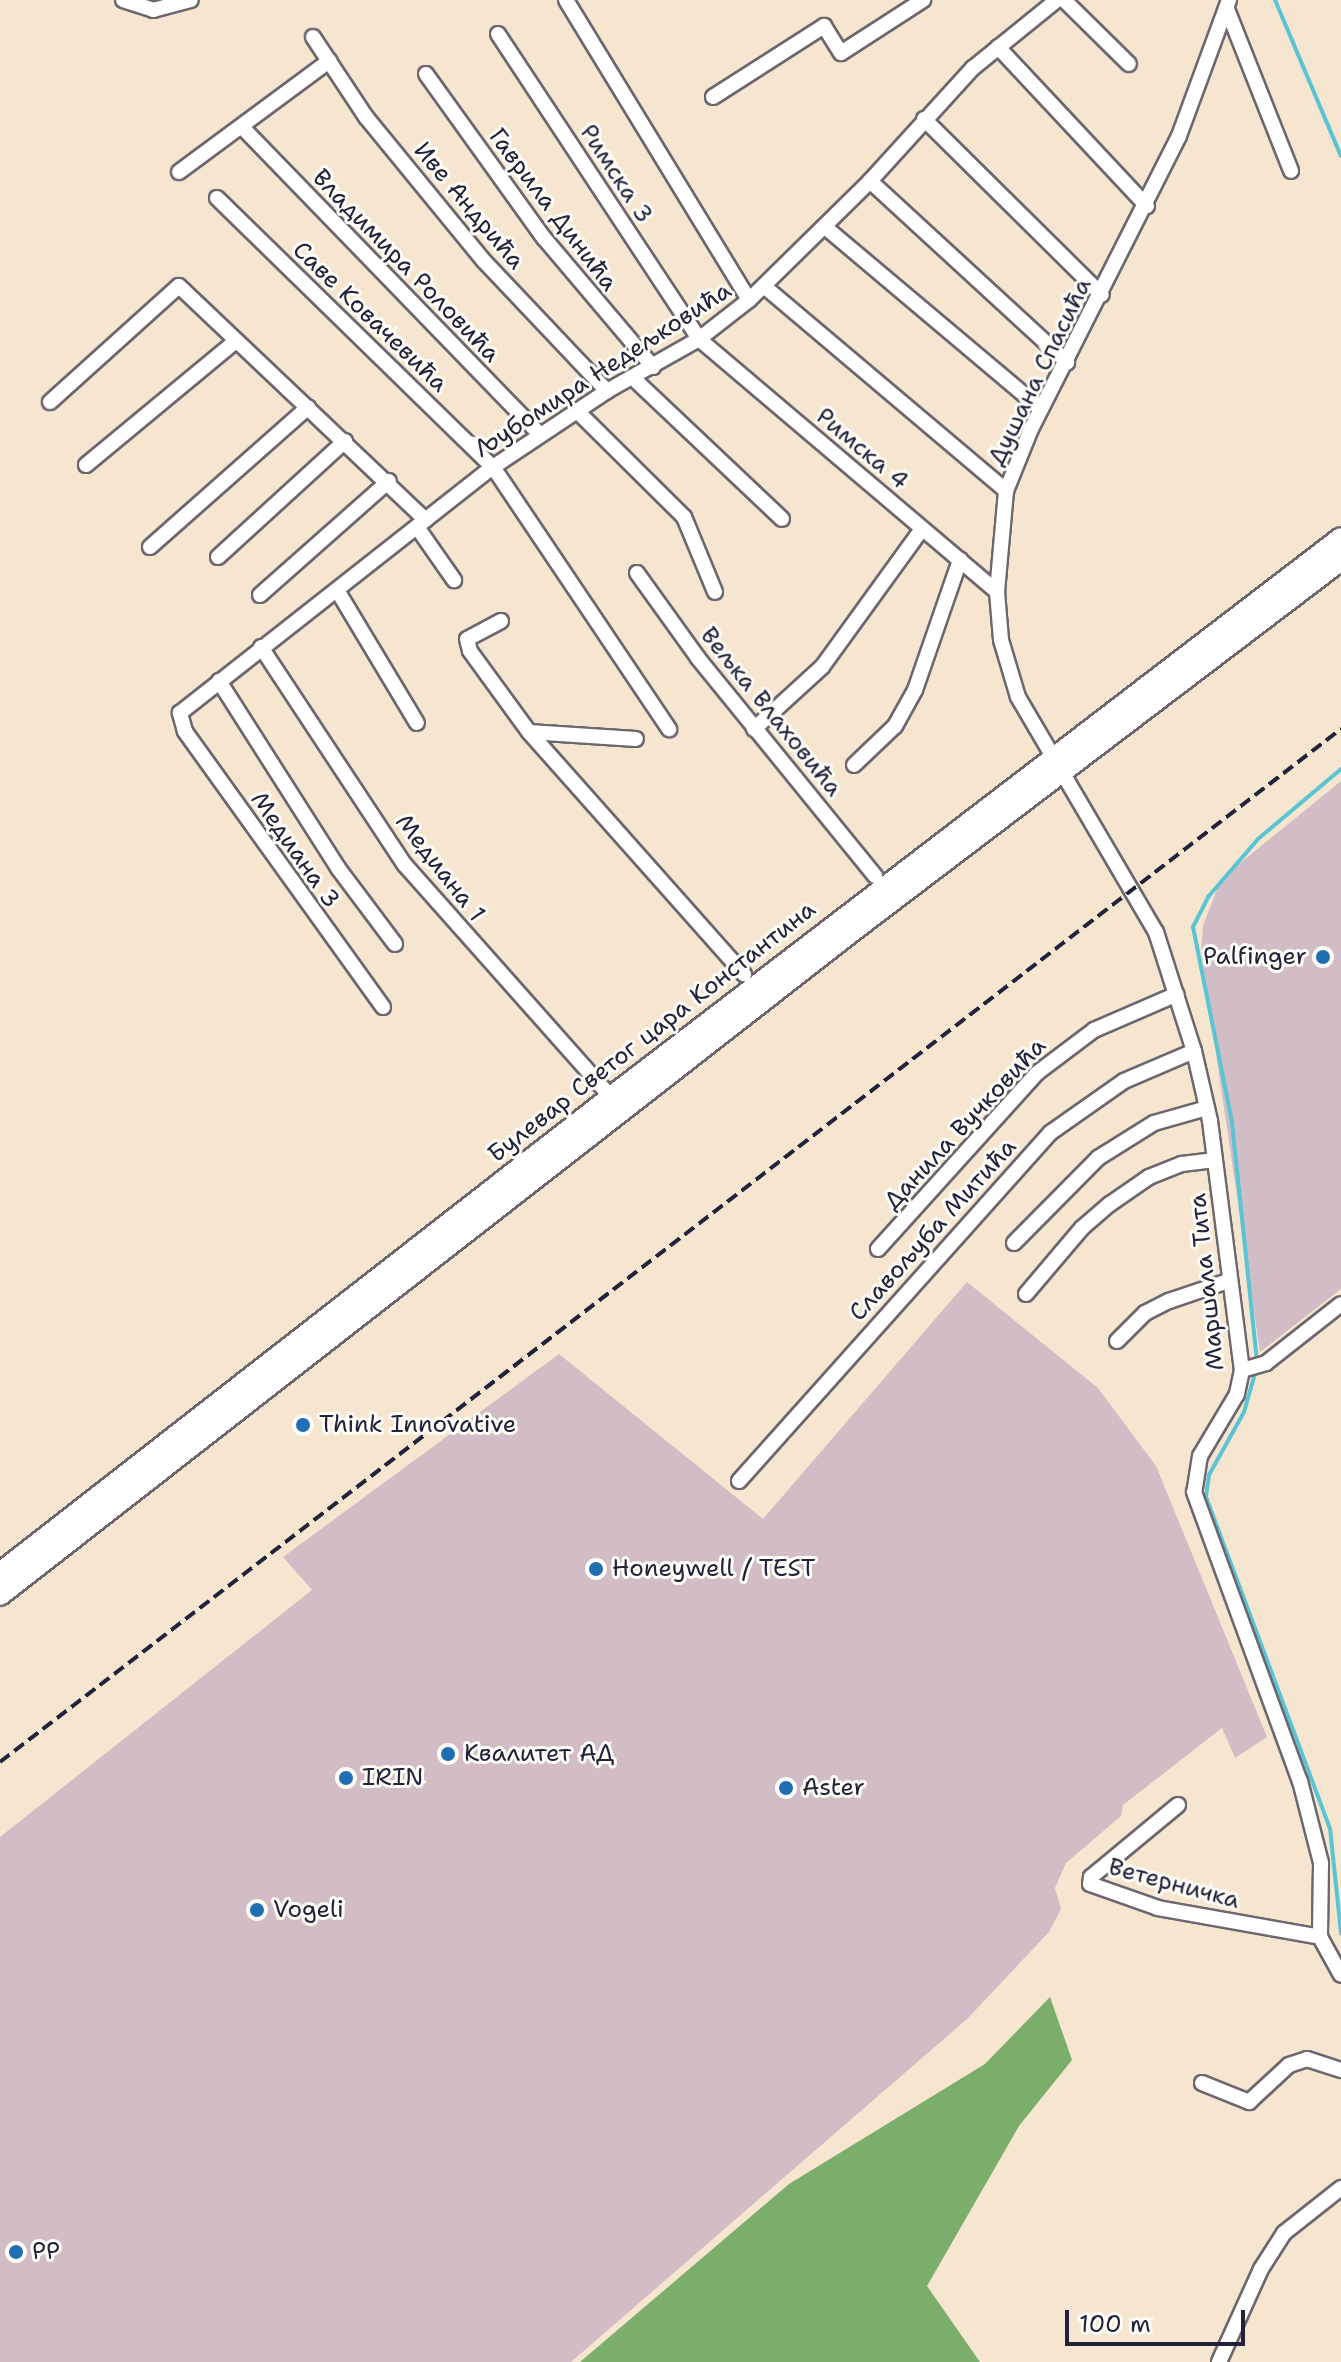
<!DOCTYPE html>
<html>
<head>
<meta charset="utf-8">
<style>
  body { margin:0 }
  #map { position:relative; width:1341px; height:2362px; overflow:hidden; background:#f6e6cf; font-family:"Shantell Sans",sans-serif }
  div>[style] { position:absolute }
  .industrial>* { inset:0; background:#d2bdc6 }
  .forest>* { inset:0; background:#7aae6a }
  .stream>* { height:4px; margin:-2px; padding:0 2px; transform-origin:2px; border-radius:2px; background:#5ac4d5 }
  .roads { filter:drop-shadow(2px 0 #6c676f) drop-shadow(-2px 0 #6c676f) drop-shadow(0 2px #6c676f) drop-shadow(0 -2px #6c676f) }
  .street>* { height:14px; margin:-7px; padding:0 7px; transform-origin:7px; border-radius:7px; background:#fff }
  .secondary>* { height:20px; margin:-10px; padding:0 10px; transform-origin:10px; border-radius:10px; background:#fff }
  .rail>* { height:4px; margin-top:-2px; transform-origin:0; background:repeating-linear-gradient(90deg,#22223b 0 12px,transparent 0 18px) }
  .dots>* { width:22px; height:22px; translate:-50% -50%; box-sizing:border-box; border:4px solid #fdfcf7; border-radius:50% }
  span { translate:-50% -50%; white-space:nowrap; text-align:center; line-height:1.15; -webkit-text-stroke:6px #fdfcf7; paint-order:stroke }
  .street-label { font-size:24px; color:#22223b }
  .poi-label { font-size:24px; color:#22223b }
  .right { translate:-100% -50%; text-align:right }
  .left { translate:0 -50%; text-align:left }
  .scale { position:absolute; left:1065px; top:2310px; width:180px; height:36px; box-sizing:border-box; border:4px solid #22223b; border-top:0; padding-left:10px; font-size:24px; line-height:28px; white-space:nowrap; color:#22223b; -webkit-text-stroke:6px #fdfcf7; paint-order:stroke }
</style>
</head>
<body>
<div id="map">
  <div class="industrial">
    <div style="clip-path:polygon(1341px 781px,1341px 1289px,1260px 1352px,1201px 952px,1203px 926px,1217px 889px,1234px 868px)"></div>
    <div style="clip-path:polygon(967px 1282px,1098px 1388px,1156px 1466px,1267px 1737px,1235px 1758px,1222px 1728px,1123px 1805px,1121px 1816px,1066px 1863px,1055px 1888px,1061px 1909px,1049px 1932px,967px 2019px,571px 2362px,0 2362px,0 1837px,312px 1590px,283px 1557px,559px 1354px,763px 1519px)"></div>
  </div>
  <div class="forest">
    <div style="clip-path:polygon(1050px 1997px,1072px 2060px,1019px 2126px,927px 2286px,980px 2362px,580px 2362px,789px 2184px,985px 2064px)"></div>
  </div>
  <div class="stream">
    <div style="left:1275px;top:0;width:169px;rotate:67.1deg"></div>
    <div style="left:1257px;top:1361px;width:240px;rotate:-96deg"></div>
    <div style="left:1232px;top:1122px;width:199px;rotate:-101.3deg"></div>
    <div style="left:1193px;top:927px;width:34px;rotate:-63deg"></div>
    <div style="left:1208px;top:897px;width:77px;rotate:-49.2deg"></div>
    <div style="left:1258px;top:839px;width:109px;rotate:-40.1deg"></div>
    <div style="left:1256px;top:1370px;width:44px;rotate:105.9deg"></div>
    <div style="left:1244px;top:1412px;width:72px;rotate:119.1deg"></div>
    <div style="left:1209px;top:1475px;width:22px;rotate:98deg"></div>
    <div style="left:1206px;top:1497px;width:353px;rotate:69.5deg"></div>
    <div style="left:1330px;top:1828px;width:106px;rotate:84deg"></div>
  </div>
  <div class="roads">
    <div class="street">
      <div style="left:123px;top:0;width:32px;rotate:18deg"></div>
      <div style="left:153px;top:10px;width:39px;rotate:-15deg"></div>
      <div style="left:566px;top:0;width:351px;rotate:58.6deg"></div>
      <div style="left:1064px;top:0;width:91px;rotate:44.6deg"></div>
      <div style="left:1229px;top:0;width:145px;rotate:110.2deg"></div>
      <div style="left:1179px;top:136px;width:328px;rotate:116.8deg"></div>
      <div style="left:1031px;top:429px;width:67px;rotate:112deg"></div>
      <div style="left:1006px;top:491px;width:101px;rotate:95.1deg"></div>
      <div style="left:997px;top:592px;width:48px;rotate:85.2deg"></div>
      <div style="left:1001px;top:640px;width:59px;rotate:73.4deg"></div>
      <div style="left:1018px;top:697px;width:273px;rotate:59.6deg"></div>
      <div style="left:1156px;top:932px;width:125px;rotate:72.3deg"></div>
      <div style="left:1194px;top:1051px;width:72px;rotate:77.1deg"></div>
      <div style="left:1210px;top:1121px;width:251px;rotate:82.7deg"></div>
      <div style="left:1242px;top:1370px;width:25px;rotate:102deg"></div>
      <div style="left:1237px;top:1394px;width:72px;rotate:120.8deg"></div>
      <div style="left:1200px;top:1456px;width:36px;rotate:99deg"></div>
      <div style="left:1194px;top:1492px;width:308px;rotate:69.9deg"></div>
      <div style="left:1300px;top:1781px;width:85px;rotate:75.6deg"></div>
      <div style="left:1321px;top:1863px;width:74px;rotate:90.8deg"></div>
      <div style="left:1320px;top:1937px;width:43px;rotate:61.1deg"></div>
      <div style="left:1227px;top:9px;width:174px;rotate:68.4deg"></div>
      <div style="left:498px;top:34px;width:365px;rotate:56.6deg"></div>
      <div style="left:699px;top:339px;width:391px;rotate:40.3deg"></div>
      <div style="left:313px;top:37px;width:96px;rotate:56.5deg"></div>
      <div style="left:366px;top:117px;width:186px;rotate:50.7deg"></div>
      <div style="left:484px;top:261px;width:179px;rotate:46.6deg"></div>
      <div style="left:998px;top:47px;width:218px;rotate:46.9deg"></div>
      <div style="left:426px;top:74px;width:202px;rotate:54.3deg"></div>
      <div style="left:544px;top:238px;width:169px;rotate:49.8deg"></div>
      <div style="left:713px;top:97px;width:132px;rotate:-32.6deg"></div>
      <div style="left:824px;top:26px;width:32px;rotate:58deg"></div>
      <div style="left:841px;top:53px;width:98px;rotate:-32.9deg"></div>
      <div style="left:924px;top:119px;width:250px;rotate:44.7deg"></div>
      <div style="left:242px;top:127px;width:428px;rotate:45.9deg"></div>
      <div style="left:179px;top:172px;width:187px;rotate:-36.5deg"></div>
      <div style="left:870px;top:181px;width:268px;rotate:42.6deg"></div>
      <div style="left:217px;top:198px;width:385px;rotate:44.3deg"></div>
      <div style="left:493px;top:467px;width:316px;rotate:56.1deg"></div>
      <div style="left:825px;top:227px;width:282px;rotate:40.1deg"></div>
      <div style="left:765px;top:287px;width:316px;rotate:40.2deg"></div>
      <div style="left:633px;top:378px;width:205px;rotate:43.4deg"></div>
      <div style="left:50px;top:402px;width:173px;rotate:-42deg"></div>
      <div style="left:179px;top:286px;width:340px;rotate:43.5deg"></div>
      <div style="left:576px;top:410px;width:152px;rotate:44.7deg"></div>
      <div style="left:684px;top:517px;width:81px;rotate:67.5deg"></div>
      <div style="left:86px;top:465px;width:195px;rotate:-39.6deg"></div>
      <div style="left:417px;top:527px;width:65px;rotate:55.1deg"></div>
      <div style="left:150px;top:547px;width:211px;rotate:-41.5deg"></div>
      <div style="left:218px;top:557px;width:172px;rotate:-42.4deg"></div>
      <div style="left:637px;top:573px;width:105px;rotate:54.3deg"></div>
      <div style="left:698px;top:658px;width:281px;rotate:50.9deg"></div>
      <div style="left:337px;top:590px;width:155px;rotate:59deg"></div>
      <div style="left:260px;top:595px;width:172px;rotate:-41.5deg"></div>
      <div style="left:501px;top:621px;width:38px;rotate:152deg"></div>
      <div style="left:467px;top:639px;width:12px;rotate:76deg"></div>
      <div style="left:470px;top:651px;width:100px;rotate:53.9deg"></div>
      <div style="left:529px;top:732px;width:324px;rotate:48.4deg"></div>
      <div style="left:261px;top:647px;width:261px;rotate:56.6deg"></div>
      <div style="left:405px;top:865px;width:310px;rotate:48.4deg"></div>
      <div style="left:219px;top:681px;width:222px;rotate:57.5deg"></div>
      <div style="left:338px;top:868px;width:95px;rotate:53.1deg"></div>
      <div style="left:754px;top:729px;width:92px;rotate:-42.4deg"></div>
      <div style="left:822px;top:667px;width:170px;rotate:-54.1deg"></div>
      <div style="left:529px;top:732px;width:107px;rotate:3.7deg"></div>
      <div style="left:854px;top:765px;width:57px;rotate:-43.6deg"></div>
      <div style="left:895px;top:726px;width:41px;rotate:-60.9deg"></div>
      <div style="left:915px;top:690px;width:138px;rotate:-70.9deg"></div>
      <div style="left:383px;top:1007px;width:340px;rotate:-125.7deg"></div>
      <div style="left:185px;top:731px;width:19px;rotate:-106deg"></div>
      <div style="left:180px;top:713px;width:398px;rotate:-38.2deg"></div>
      <div style="left:493px;top:467px;width:137px;rotate:-33.7deg"></div>
      <div style="left:607px;top:391px;width:106px;rotate:-29.5deg"></div>
      <div style="left:699px;top:339px;width:63px;rotate:-38deg"></div>
      <div style="left:749px;top:300px;width:170px;rotate:-44.5deg"></div>
      <div style="left:870px;top:181px;width:153px;rotate:-47.7deg"></div>
      <div style="left:973px;top:68px;width:108px;rotate:-39deg"></div>
      <div style="left:1014px;top:1243px;width:120px;rotate:-45.3deg"></div>
      <div style="left:1098px;top:1158px;width:66px;rotate:-32deg"></div>
      <div style="left:1154px;top:1123px;width:55px;rotate:-15.8deg"></div>
      <div style="left:878px;top:1249px;width:237px;rotate:-47.9deg"></div>
      <div style="left:1037px;top:1073px;width:71px;rotate:-37deg"></div>
      <div style="left:1094px;top:1030px;width:90px;rotate:-23.4deg"></div>
      <div style="left:1026px;top:1294px;width:87px;rotate:-49.7deg"></div>
      <div style="left:1082px;top:1228px;width:37px;rotate:-41deg"></div>
      <div style="left:1110px;top:1204px;width:47px;rotate:-34.7deg"></div>
      <div style="left:1149px;top:1177px;width:35px;rotate:-22deg"></div>
      <div style="left:1182px;top:1164px;width:33px;rotate:-7deg"></div>
      <div style="left:1117px;top:1341px;width:40px;rotate:-45deg"></div>
      <div style="left:1145px;top:1313px;width:27px;rotate:-27deg"></div>
      <div style="left:1169px;top:1301px;width:62px;rotate:-18.7deg"></div>
      <div style="left:1242px;top:1370px;width:25px;rotate:-16deg"></div>
      <div style="left:1266px;top:1363px;width:95px;rotate:-38.2deg"></div>
      <div style="left:739px;top:1481px;width:467px;rotate:-48.2deg"></div>
      <div style="left:1050px;top:1133px;width:90px;rotate:-35.1deg"></div>
      <div style="left:1124px;top:1081px;width:76px;rotate:-23.2deg"></div>
      <div style="left:1178px;top:1805px;width:113px;rotate:140.4deg"></div>
      <div style="left:1091px;top:1877px;width:7px;rotate:98deg"></div>
      <div style="left:1090px;top:1884px;width:72px;rotate:19.4deg"></div>
      <div style="left:1158px;top:1908px;width:165px;rotate:10.1deg"></div>
      <div style="left:1202px;top:2083px;width:51px;rotate:22deg"></div>
      <div style="left:1249px;top:2102px;width:54px;rotate:-42.8deg"></div>
      <div style="left:1289px;top:2065px;width:19px;rotate:-18deg"></div>
      <div style="left:1307px;top:2059px;width:36px;rotate:18deg"></div>
      <div style="left:1219px;top:2362px;width:102px;rotate:-65.7deg"></div>
      <div style="left:1261px;top:2269px;width:43px;rotate:-57.4deg"></div>
      <div style="left:1284px;top:2233px;width:73px;rotate:-38.3deg"></div>
    </div>
    <div class="secondary">
      <div style="left:0;top:1573px;width:775px;rotate:-37.92deg"></div>
      <div style="left:611px;top:1097px;width:919px;rotate:-37.44deg"></div>
      <div style="left:0;top:1595px;width:1084px;rotate:-37.92deg"></div>
      <div style="left:855px;top:929px;width:610px;rotate:-37.21deg"></div>
    </div>
  </div>
  <div class="rail">
    <div style="left:0;top:1762px;width:1693px;rotate:-37.61deg"></div>
  </div>
  <div class="dots">
    <div style="left:1323px;top:957px;background:#1f6fb2"></div>
    <div style="left:303px;top:1425px;background:#1f6fb2"></div>
    <div style="left:596px;top:1569px;background:#1f6fb2"></div>
    <div style="left:448px;top:1754px;background:#1f6fb2"></div>
    <div style="left:346px;top:1778px;background:#1f6fb2"></div>
    <div style="left:786px;top:1788px;background:#1f6fb2"></div>
    <div style="left:257px;top:1910px;background:#1f6fb2"></div>
    <div style="left:16px;top:2252px;background:#1f6fb2"></div>
  </div>
  <div class="street-label">
    <span style="left:616px;top:174px;rotate:57deg">Римска 3</span>
    <span style="left:469px;top:206px;rotate:50deg">Иве Андрића</span>
    <span style="left:553px;top:210px;rotate:53deg">Гаврила Динића</span>
    <span style="left:406px;top:266px;rotate:46deg">Владимира Роловића</span>
    <span style="left:370px;top:317px;rotate:44deg">Саве Ковачевића</span>
    <span style="left:603px;top:370px;rotate:-33deg">Љубомира Недељковића</span>
    <span style="left:1040px;top:372px;rotate:-64deg">Душана Спасића</span>
    <span style="left:862px;top:449px;rotate:40deg">Римска 4</span>
    <span style="left:771px;top:712px;rotate:51deg">Вељка Влаховића</span>
    <span style="left:295px;top:850px;rotate:55deg">Медиана 3</span>
    <span style="left:440px;top:868px;rotate:52deg">Медиана 1</span>
    <span style="left:652px;top:1032px;rotate:-38deg">Булевар Светог цара Константина</span>
    <span style="left:965px;top:1124px;rotate:-47deg">Данила Вучковића</span>
    <span style="left:933px;top:1230px;rotate:-48deg">Славољуба Митића</span>
    <span style="left:1207px;top:1282px;rotate:-96deg">Маршала Тита</span>
    <span style="left:1174px;top:1884px;rotate:15deg">Ветерничка</span>
  </div>
  <div class="poi-label">
    <span class="right" style="left:1307px;top:957px">Palfinger</span>
    <span class="left" style="left:319px;top:1425px">Think Innovative</span>
    <span class="left" style="left:612px;top:1569px">Honeywell / TEST</span>
    <span class="left" style="left:464px;top:1754px">Квалитет АД</span>
    <span class="left" style="left:362px;top:1778px">IRIN</span>
    <span class="left" style="left:802px;top:1788px">Aster</span>
    <span class="left" style="left:273px;top:1910px">Vogeli</span>
    <span class="left" style="left:32px;top:2252px">PP</span>
  </div>
  <div class="scale">100 m</div>
</div>
</body>
</html>
